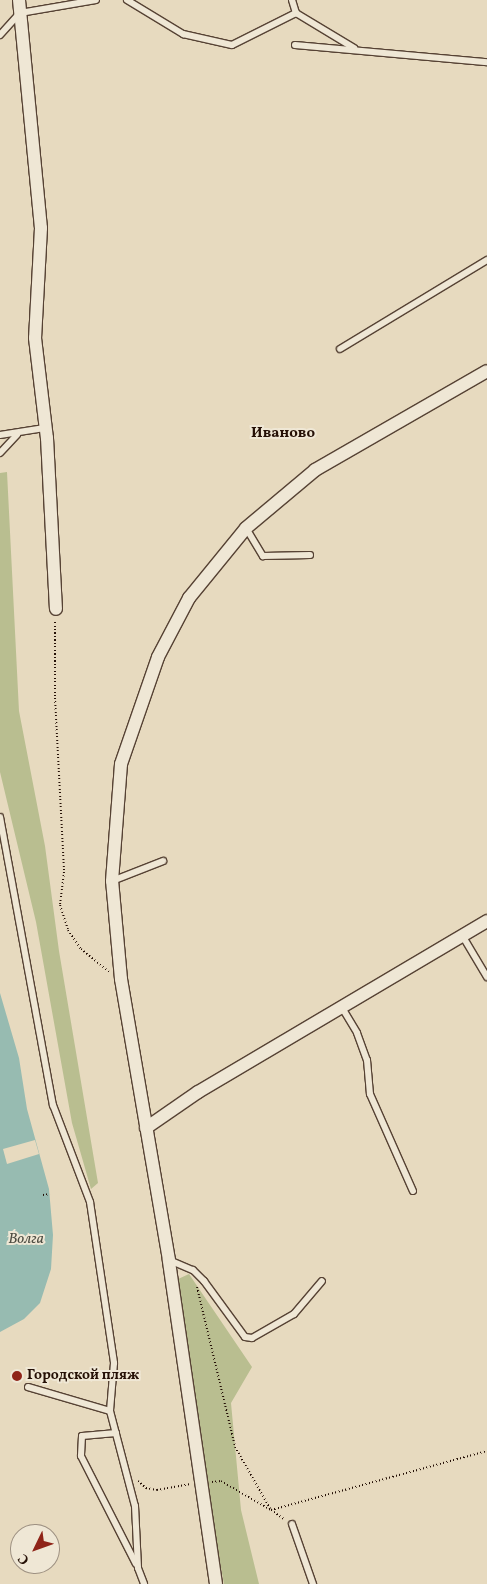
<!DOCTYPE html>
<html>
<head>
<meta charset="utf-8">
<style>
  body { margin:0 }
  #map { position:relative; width:487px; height:1584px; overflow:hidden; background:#e7dabf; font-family:Vollkorn,serif }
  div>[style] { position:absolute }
  .green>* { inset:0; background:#b9be90 }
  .water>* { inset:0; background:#97bbb1 }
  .pier>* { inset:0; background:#e7dabf }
  .path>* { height:2px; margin-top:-1px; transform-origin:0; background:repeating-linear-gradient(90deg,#251006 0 1px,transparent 0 3.5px) }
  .roads { filter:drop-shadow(1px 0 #564234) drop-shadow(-1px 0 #564234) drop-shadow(0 1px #564234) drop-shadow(0 -1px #564234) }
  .lane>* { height:6px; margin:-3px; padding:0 3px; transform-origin:3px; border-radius:3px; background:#efe7d5 }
  .street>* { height:12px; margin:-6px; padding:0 6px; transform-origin:6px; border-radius:6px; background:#efe7d5 }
  .dots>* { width:14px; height:14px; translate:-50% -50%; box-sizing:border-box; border:2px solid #efe7d5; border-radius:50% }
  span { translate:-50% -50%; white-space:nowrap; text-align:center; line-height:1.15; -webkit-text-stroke:4px #efe7d5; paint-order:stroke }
  .poi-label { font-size:14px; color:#251006; font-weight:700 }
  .left { translate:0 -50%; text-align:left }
  .neighbourhood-label { font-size:15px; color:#251006; font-weight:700 }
  .water-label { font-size:15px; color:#4d4c42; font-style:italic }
  .north { position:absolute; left:10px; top:1524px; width:50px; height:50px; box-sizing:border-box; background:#efe7d5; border:1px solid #9e9182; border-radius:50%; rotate:228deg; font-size:14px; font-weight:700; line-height:20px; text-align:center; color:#251006 }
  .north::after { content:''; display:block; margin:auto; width:18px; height:22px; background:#8f2418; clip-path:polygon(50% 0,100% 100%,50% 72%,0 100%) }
</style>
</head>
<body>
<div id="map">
  <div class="green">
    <div style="clip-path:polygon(7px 472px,19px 711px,45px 846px,59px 951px,98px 1183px,91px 1189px,72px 1123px,36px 922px,0 772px,0 473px)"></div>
    <div style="clip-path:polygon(189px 1274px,252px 1367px,231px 1403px,241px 1510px,259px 1584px,224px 1584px,202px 1465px,176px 1280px)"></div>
  </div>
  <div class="water">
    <div style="clip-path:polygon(0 993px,19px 1058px,27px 1109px,49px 1189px,53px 1235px,51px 1269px,40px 1303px,24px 1319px,0 1332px)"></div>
  </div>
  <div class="pier">
    <div style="clip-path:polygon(35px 1140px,39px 1154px,7px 1164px,3px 1149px)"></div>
  </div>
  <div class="path">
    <div style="left:55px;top:622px;width:76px;rotate:90deg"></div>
    <div style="left:55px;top:698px;width:174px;rotate:87deg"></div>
    <div style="left:64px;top:872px;width:33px;rotate:97deg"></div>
    <div style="left:60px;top:905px;width:26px;rotate:72deg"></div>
    <div style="left:68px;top:930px;width:23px;rotate:56deg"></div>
    <div style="left:81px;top:949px;width:36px;rotate:39deg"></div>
    <div style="left:43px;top:1195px;width:7px;rotate:-8deg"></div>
    <div style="left:197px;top:1287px;width:164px;rotate:76.6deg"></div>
    <div style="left:235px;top:1447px;width:73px;rotate:60.3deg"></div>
    <div style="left:271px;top:1510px;width:16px;rotate:35deg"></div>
    <div style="left:138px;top:1481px;width:11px;rotate:41deg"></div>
    <div style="left:146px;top:1488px;width:11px;rotate:10deg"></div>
    <div style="left:157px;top:1490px;width:34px;rotate:-10deg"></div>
    <div style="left:212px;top:1482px;width:9px;rotate:-6deg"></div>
    <div style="left:221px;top:1481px;width:58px;rotate:30.1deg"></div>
    <div style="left:271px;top:1510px;width:224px;rotate:-15.3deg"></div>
  </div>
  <div class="roads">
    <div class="lane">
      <div style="left:127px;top:0;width:66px;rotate:31.3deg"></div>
      <div style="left:183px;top:34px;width:50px;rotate:12.7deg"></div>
      <div style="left:232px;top:45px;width:72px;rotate:-26.6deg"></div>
      <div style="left:296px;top:13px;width:68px;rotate:31.1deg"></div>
      <div style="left:292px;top:0;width:14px;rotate:73deg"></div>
      <div style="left:0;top:35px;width:30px;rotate:-48deg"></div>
      <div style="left:20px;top:13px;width:77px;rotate:-9.7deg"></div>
      <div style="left:295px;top:45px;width:193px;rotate:5.1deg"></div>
      <div style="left:340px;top:349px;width:172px;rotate:-31.2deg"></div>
      <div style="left:0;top:435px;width:45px;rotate:-9deg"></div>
      <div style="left:0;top:453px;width:25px;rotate:-47deg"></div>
      <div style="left:246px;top:528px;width:33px;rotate:59deg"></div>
      <div style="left:263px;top:556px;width:47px;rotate:-1.2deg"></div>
      <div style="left:0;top:817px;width:293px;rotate:79.6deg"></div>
      <div style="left:53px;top:1105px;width:104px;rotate:69.1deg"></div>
      <div style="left:90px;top:1202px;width:163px;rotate:81.5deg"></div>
      <div style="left:114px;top:1363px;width:48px;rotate:94.8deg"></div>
      <div style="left:112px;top:881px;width:55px;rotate:-21.4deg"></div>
      <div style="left:462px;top:935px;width:49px;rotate:59.2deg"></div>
      <div style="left:341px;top:1006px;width:31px;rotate:59deg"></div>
      <div style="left:357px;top:1033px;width:29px;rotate:70deg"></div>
      <div style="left:367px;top:1060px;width:34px;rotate:85deg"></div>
      <div style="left:370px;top:1094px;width:106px;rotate:66.1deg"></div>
      <div style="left:169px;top:1260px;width:26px;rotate:23deg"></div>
      <div style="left:193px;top:1270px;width:16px;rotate:45deg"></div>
      <div style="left:204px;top:1281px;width:69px;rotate:53.8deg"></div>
      <div style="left:245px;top:1337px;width:7px;rotate:8deg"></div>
      <div style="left:252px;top:1338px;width:48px;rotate:-29.7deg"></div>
      <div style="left:294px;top:1314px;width:43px;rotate:-49.7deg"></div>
      <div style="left:28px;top:1387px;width:85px;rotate:16.3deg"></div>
      <div style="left:110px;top:1411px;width:98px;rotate:75.3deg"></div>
      <div style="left:135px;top:1506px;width:62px;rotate:87.2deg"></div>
      <div style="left:138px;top:1568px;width:17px;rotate:69deg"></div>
      <div style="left:116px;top:1433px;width:34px;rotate:175deg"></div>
      <div style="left:82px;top:1436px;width:20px;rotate:93deg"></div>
      <div style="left:81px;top:1456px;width:121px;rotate:63deg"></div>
      <div style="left:292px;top:1524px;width:64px;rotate:70.7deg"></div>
    </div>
    <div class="street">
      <div style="left:19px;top:0;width:229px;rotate:84.5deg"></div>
      <div style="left:41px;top:228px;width:110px;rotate:93.1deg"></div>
      <div style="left:35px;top:338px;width:101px;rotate:83.2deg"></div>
      <div style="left:47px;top:438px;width:171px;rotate:87deg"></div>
      <div style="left:146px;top:1128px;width:63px;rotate:-34.7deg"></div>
      <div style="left:198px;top:1092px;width:336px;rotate:-30.6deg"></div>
      <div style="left:216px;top:1584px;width:327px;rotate:-98.3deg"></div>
      <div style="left:169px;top:1260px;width:285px;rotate:-99.7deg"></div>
      <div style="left:121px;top:979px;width:98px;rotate:-95.2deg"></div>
      <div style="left:112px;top:881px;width:117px;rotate:-85.6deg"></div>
      <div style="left:121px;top:764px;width:113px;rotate:-70.9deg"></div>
      <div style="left:158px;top:657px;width:67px;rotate:-62.3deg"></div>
      <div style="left:189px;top:598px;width:90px;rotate:-50.8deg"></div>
      <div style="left:246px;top:528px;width:90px;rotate:-40deg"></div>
      <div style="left:315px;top:470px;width:198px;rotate:-29.9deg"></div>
    </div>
  </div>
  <div class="dots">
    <div style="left:17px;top:1376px;background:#8f2418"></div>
  </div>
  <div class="poi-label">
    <span class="left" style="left:27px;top:1376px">Городской пляж</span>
  </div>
  <div class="neighbourhood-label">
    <span style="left:283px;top:434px">Иваново</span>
  </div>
  <div class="water-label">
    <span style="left:26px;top:1240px">Волга</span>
  </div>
  <div class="north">С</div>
</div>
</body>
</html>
